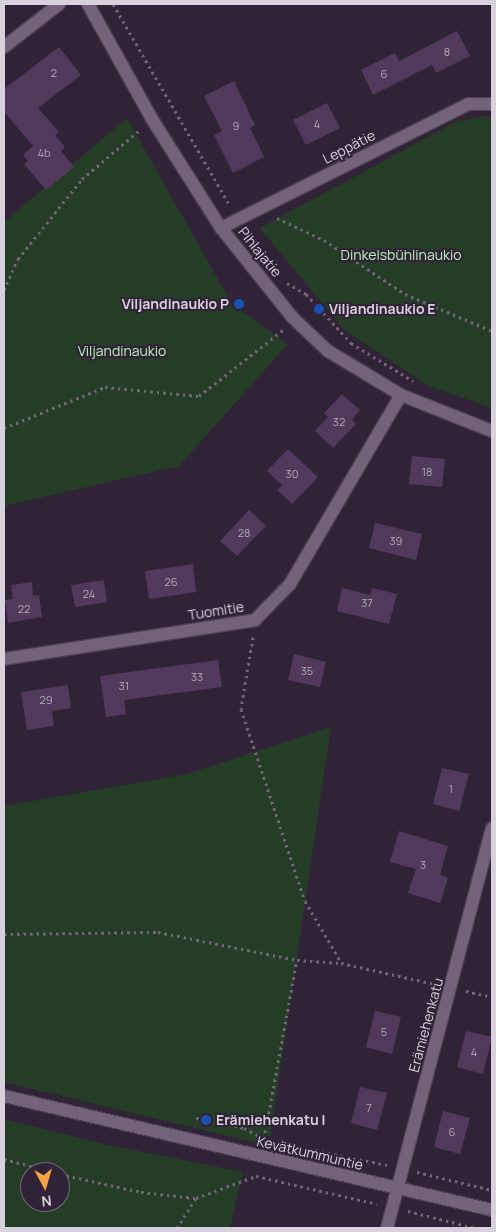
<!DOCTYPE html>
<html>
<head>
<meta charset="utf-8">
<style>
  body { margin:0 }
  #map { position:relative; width:496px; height:1232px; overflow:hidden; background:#312337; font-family:Manrope,sans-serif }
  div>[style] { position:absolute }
  .green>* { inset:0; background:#253c26 }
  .building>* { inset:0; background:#50395b }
  .path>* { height:3px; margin-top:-1.5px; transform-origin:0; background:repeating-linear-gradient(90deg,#716576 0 2.5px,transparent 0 6.5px) }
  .roads { filter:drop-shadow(1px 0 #4a3f50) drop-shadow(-1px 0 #4a3f50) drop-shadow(0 1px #4a3f50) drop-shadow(0 -1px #4a3f50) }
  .minor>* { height:12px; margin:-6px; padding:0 6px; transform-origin:6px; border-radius:6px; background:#73637a }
  .dots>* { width:14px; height:14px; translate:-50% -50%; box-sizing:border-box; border:2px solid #312337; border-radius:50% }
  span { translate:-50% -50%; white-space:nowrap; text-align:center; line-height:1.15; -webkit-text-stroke:4px #312337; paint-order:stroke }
  .number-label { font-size:11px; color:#b7aabc }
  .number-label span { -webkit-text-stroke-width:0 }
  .street-label { font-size:14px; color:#d9d0dd }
  .park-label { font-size:14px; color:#baf2bb }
  .poi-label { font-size:14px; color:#d9d0dd; font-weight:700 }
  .right { translate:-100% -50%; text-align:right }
  .left { translate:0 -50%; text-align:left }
  .frame { position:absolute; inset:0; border:5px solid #d9d0dd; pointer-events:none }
  .north { position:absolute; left:20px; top:1162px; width:50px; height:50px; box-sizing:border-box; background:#312337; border:1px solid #746879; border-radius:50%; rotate:174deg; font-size:14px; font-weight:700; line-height:20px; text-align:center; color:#d9d0dd }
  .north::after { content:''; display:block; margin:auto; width:18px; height:22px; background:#f5a345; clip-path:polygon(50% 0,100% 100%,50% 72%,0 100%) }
</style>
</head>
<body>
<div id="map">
  <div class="green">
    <div style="clip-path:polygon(485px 116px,492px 118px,492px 408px,429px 386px,343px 329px,260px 228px,457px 121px)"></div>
    <div style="clip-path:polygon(127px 118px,232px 304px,288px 344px,179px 466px,4px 506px,4px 222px)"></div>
    <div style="clip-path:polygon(331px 727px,269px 1146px,4px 1082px,4px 806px,187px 774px)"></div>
    <div style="clip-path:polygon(evenodd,4px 1119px,104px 1144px,243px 1172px,230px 1228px,4px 1228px,4px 1119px,30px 1172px,60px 1172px,60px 1202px,30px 1202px,30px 1172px)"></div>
  </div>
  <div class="building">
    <div style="clip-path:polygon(457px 31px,470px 56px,436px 73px,432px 65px,373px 95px,361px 70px,395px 53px,399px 61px)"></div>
    <div style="clip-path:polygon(59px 47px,81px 75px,38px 108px,59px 132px,55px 135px,65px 147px,61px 151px,74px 167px,46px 190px,24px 164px,28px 161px,23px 155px,33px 146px,4px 112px,4px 89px)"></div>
    <div style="clip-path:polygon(234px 81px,255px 125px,250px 128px,264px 157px,233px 173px,214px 135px,222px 131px,204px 96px)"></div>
    <div style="clip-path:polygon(327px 103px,340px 128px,306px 145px,293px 120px)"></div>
    <div style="clip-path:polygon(342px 394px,360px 410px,352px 420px,356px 424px,333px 448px,315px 431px,328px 417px,324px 413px)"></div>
    <div style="clip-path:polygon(288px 449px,318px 477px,292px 504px,277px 490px,282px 485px,267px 471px)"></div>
    <div style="clip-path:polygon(412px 456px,445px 459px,442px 487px,409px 484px)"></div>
    <div style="clip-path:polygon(249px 510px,266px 526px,237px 556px,220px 541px)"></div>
    <div style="clip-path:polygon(375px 523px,422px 534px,416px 560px,369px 548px)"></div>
    <div style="clip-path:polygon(193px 564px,196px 592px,149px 599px,145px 571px)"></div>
    <div style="clip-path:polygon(104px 580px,107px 602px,75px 607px,71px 585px)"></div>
    <div style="clip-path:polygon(32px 582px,33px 596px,39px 595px,42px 617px,8px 623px,5px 600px,13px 599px,11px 585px)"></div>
    <div style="clip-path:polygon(342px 588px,370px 595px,372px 588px,397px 594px,389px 624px,337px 611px)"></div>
    <div style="clip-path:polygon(294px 654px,326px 662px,320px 687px,288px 680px)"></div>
    <div style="clip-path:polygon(218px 660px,222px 687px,124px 700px,126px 714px,106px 717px,100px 676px)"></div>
    <div style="clip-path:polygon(68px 685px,71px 708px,52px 711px,54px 726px,27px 730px,21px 692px)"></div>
    <div style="clip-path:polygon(442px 768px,469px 774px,459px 811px,433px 804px)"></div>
    <div style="clip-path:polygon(399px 831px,448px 846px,440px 875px,448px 878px,440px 903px,408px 893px,416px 869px,390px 862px)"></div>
    <div style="clip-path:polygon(375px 1011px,401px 1017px,392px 1054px,366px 1047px)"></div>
    <div style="clip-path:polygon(466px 1031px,492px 1037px,483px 1074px,457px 1067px)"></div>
    <div style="clip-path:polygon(360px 1087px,387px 1093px,377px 1130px,351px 1123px)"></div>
    <div style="clip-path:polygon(443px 1111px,470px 1118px,460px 1154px,434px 1147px)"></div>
  </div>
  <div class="path">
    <div style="left:113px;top:4px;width:233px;rotate:59.9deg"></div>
    <div style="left:277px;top:218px;width:52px;rotate:25.1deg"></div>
    <div style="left:324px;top:240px;width:97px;rotate:33.7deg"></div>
    <div style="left:405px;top:294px;width:95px;rotate:23deg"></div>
    <div style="left:287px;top:283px;width:22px;rotate:30deg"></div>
    <div style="left:306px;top:294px;width:67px;rotate:47.4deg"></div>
    <div style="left:351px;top:343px;width:73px;rotate:31.5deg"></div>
    <div style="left:4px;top:290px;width:34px;rotate:-66deg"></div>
    <div style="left:18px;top:259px;width:102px;rotate:-51.3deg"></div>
    <div style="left:82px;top:179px;width:77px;rotate:-40.3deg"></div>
    <div style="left:4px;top:428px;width:109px;rotate:-22.1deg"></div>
    <div style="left:105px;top:387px;width:94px;rotate:5.5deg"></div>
    <div style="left:199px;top:396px;width:108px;rotate:-38.2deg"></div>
    <div style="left:253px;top:637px;width:73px;rotate:99.5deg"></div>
    <div style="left:241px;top:709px;width:202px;rotate:71.6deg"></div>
    <div style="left:305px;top:901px;width:71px;rotate:59.5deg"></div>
    <div style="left:4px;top:934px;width:154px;rotate:-0.7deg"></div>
    <div style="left:158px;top:932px;width:142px;rotate:11.4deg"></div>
    <div style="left:297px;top:960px;width:44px;rotate:3.9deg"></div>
    <div style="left:341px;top:963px;width:96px;rotate:12.6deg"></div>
    <div style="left:466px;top:991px;width:27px;rotate:13deg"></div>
    <div style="left:196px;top:1118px;width:49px;rotate:11.8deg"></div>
    <div style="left:244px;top:1128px;width:24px;rotate:28deg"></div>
    <div style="left:264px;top:1139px;width:182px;rotate:-79.6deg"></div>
    <div style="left:315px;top:1150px;width:74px;rotate:11.8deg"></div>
    <div style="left:4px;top:1159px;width:52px;rotate:14.6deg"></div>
    <div style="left:417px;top:1172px;width:77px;rotate:13.5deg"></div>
    <div style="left:60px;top:1174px;width:83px;rotate:12.5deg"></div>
    <div style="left:141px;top:1192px;width:55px;rotate:6.2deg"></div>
    <div style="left:196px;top:1198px;width:64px;rotate:-20.1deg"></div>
    <div style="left:256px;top:1176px;width:124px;rotate:13deg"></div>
    <div style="left:408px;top:1211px;width:69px;rotate:14.2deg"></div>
    <div style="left:177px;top:1228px;width:36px;rotate:-58deg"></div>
  </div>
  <div class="roads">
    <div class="minor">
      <div style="left:88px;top:4px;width:132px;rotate:60.9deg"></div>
      <div style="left:152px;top:119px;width:129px;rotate:57.7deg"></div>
      <div style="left:221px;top:228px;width:114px;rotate:51.4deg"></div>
      <div style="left:292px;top:317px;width:50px;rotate:43.4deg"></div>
      <div style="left:328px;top:351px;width:85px;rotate:31.1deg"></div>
      <div style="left:401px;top:395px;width:98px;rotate:21.6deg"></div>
      <div style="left:4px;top:47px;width:70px;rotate:-38deg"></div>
      <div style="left:221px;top:228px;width:277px;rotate:-26.6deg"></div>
      <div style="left:469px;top:104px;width:23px"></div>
      <div style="left:4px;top:659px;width:254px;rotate:-8.8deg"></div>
      <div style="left:255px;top:620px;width:50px;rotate:-45.8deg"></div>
      <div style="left:290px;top:584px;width:219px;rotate:-59.6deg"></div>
      <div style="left:4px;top:1096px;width:501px;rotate:13.15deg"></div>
      <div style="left:387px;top:1228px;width:413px;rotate:-75.3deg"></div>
    </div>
  </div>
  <div class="dots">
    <div style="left:239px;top:304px;background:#1a4fb4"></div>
    <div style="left:319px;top:309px;background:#1a4fb4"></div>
    <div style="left:206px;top:1120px;background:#1a4fb4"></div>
  </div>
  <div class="number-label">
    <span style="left:447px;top:52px">8</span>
    <span style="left:54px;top:73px">2</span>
    <span style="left:384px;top:74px">6</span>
    <span style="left:317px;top:124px">4</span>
    <span style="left:236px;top:126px">9</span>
    <span style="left:44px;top:153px">4b</span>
    <span style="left:339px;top:422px">32</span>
    <span style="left:427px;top:472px">18</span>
    <span style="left:292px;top:474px">30</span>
    <span style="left:244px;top:533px">28</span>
    <span style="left:396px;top:541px">39</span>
    <span style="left:171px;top:582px">26</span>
    <span style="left:89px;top:594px">24</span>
    <span style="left:367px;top:603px">37</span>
    <span style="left:24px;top:609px">22</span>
    <span style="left:307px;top:671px">35</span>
    <span style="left:197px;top:677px">33</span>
    <span style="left:124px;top:686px">31</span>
    <span style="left:46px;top:700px">29</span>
    <span style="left:451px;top:789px">1</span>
    <span style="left:423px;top:865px">3</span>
    <span style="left:384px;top:1032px">5</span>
    <span style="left:474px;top:1052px">4</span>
    <span style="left:369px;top:1108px">7</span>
    <span style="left:452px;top:1132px">6</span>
  </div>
  <div class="street-label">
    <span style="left:349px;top:147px;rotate:-27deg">Leppätie</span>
    <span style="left:260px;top:252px;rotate:51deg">Pihlajatie</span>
    <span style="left:216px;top:611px;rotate:-9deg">Tuomitie</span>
    <span style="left:426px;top:1025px;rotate:-75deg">Erämiehenkatu</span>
    <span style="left:310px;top:1153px;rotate:13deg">Kevätkummuntie</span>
  </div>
  <div class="park-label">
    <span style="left:401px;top:255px">Dinkelsbühlinaukio</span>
    <span style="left:122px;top:351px">Viljandinaukio</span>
  </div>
  <div class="poi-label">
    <span class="right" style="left:229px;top:304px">Viljandinaukio P</span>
    <span class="left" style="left:329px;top:309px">Viljandinaukio E</span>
    <span class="left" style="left:216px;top:1120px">Erämiehenkatu I</span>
  </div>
  <div class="frame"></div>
  <div class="north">N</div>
</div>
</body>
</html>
